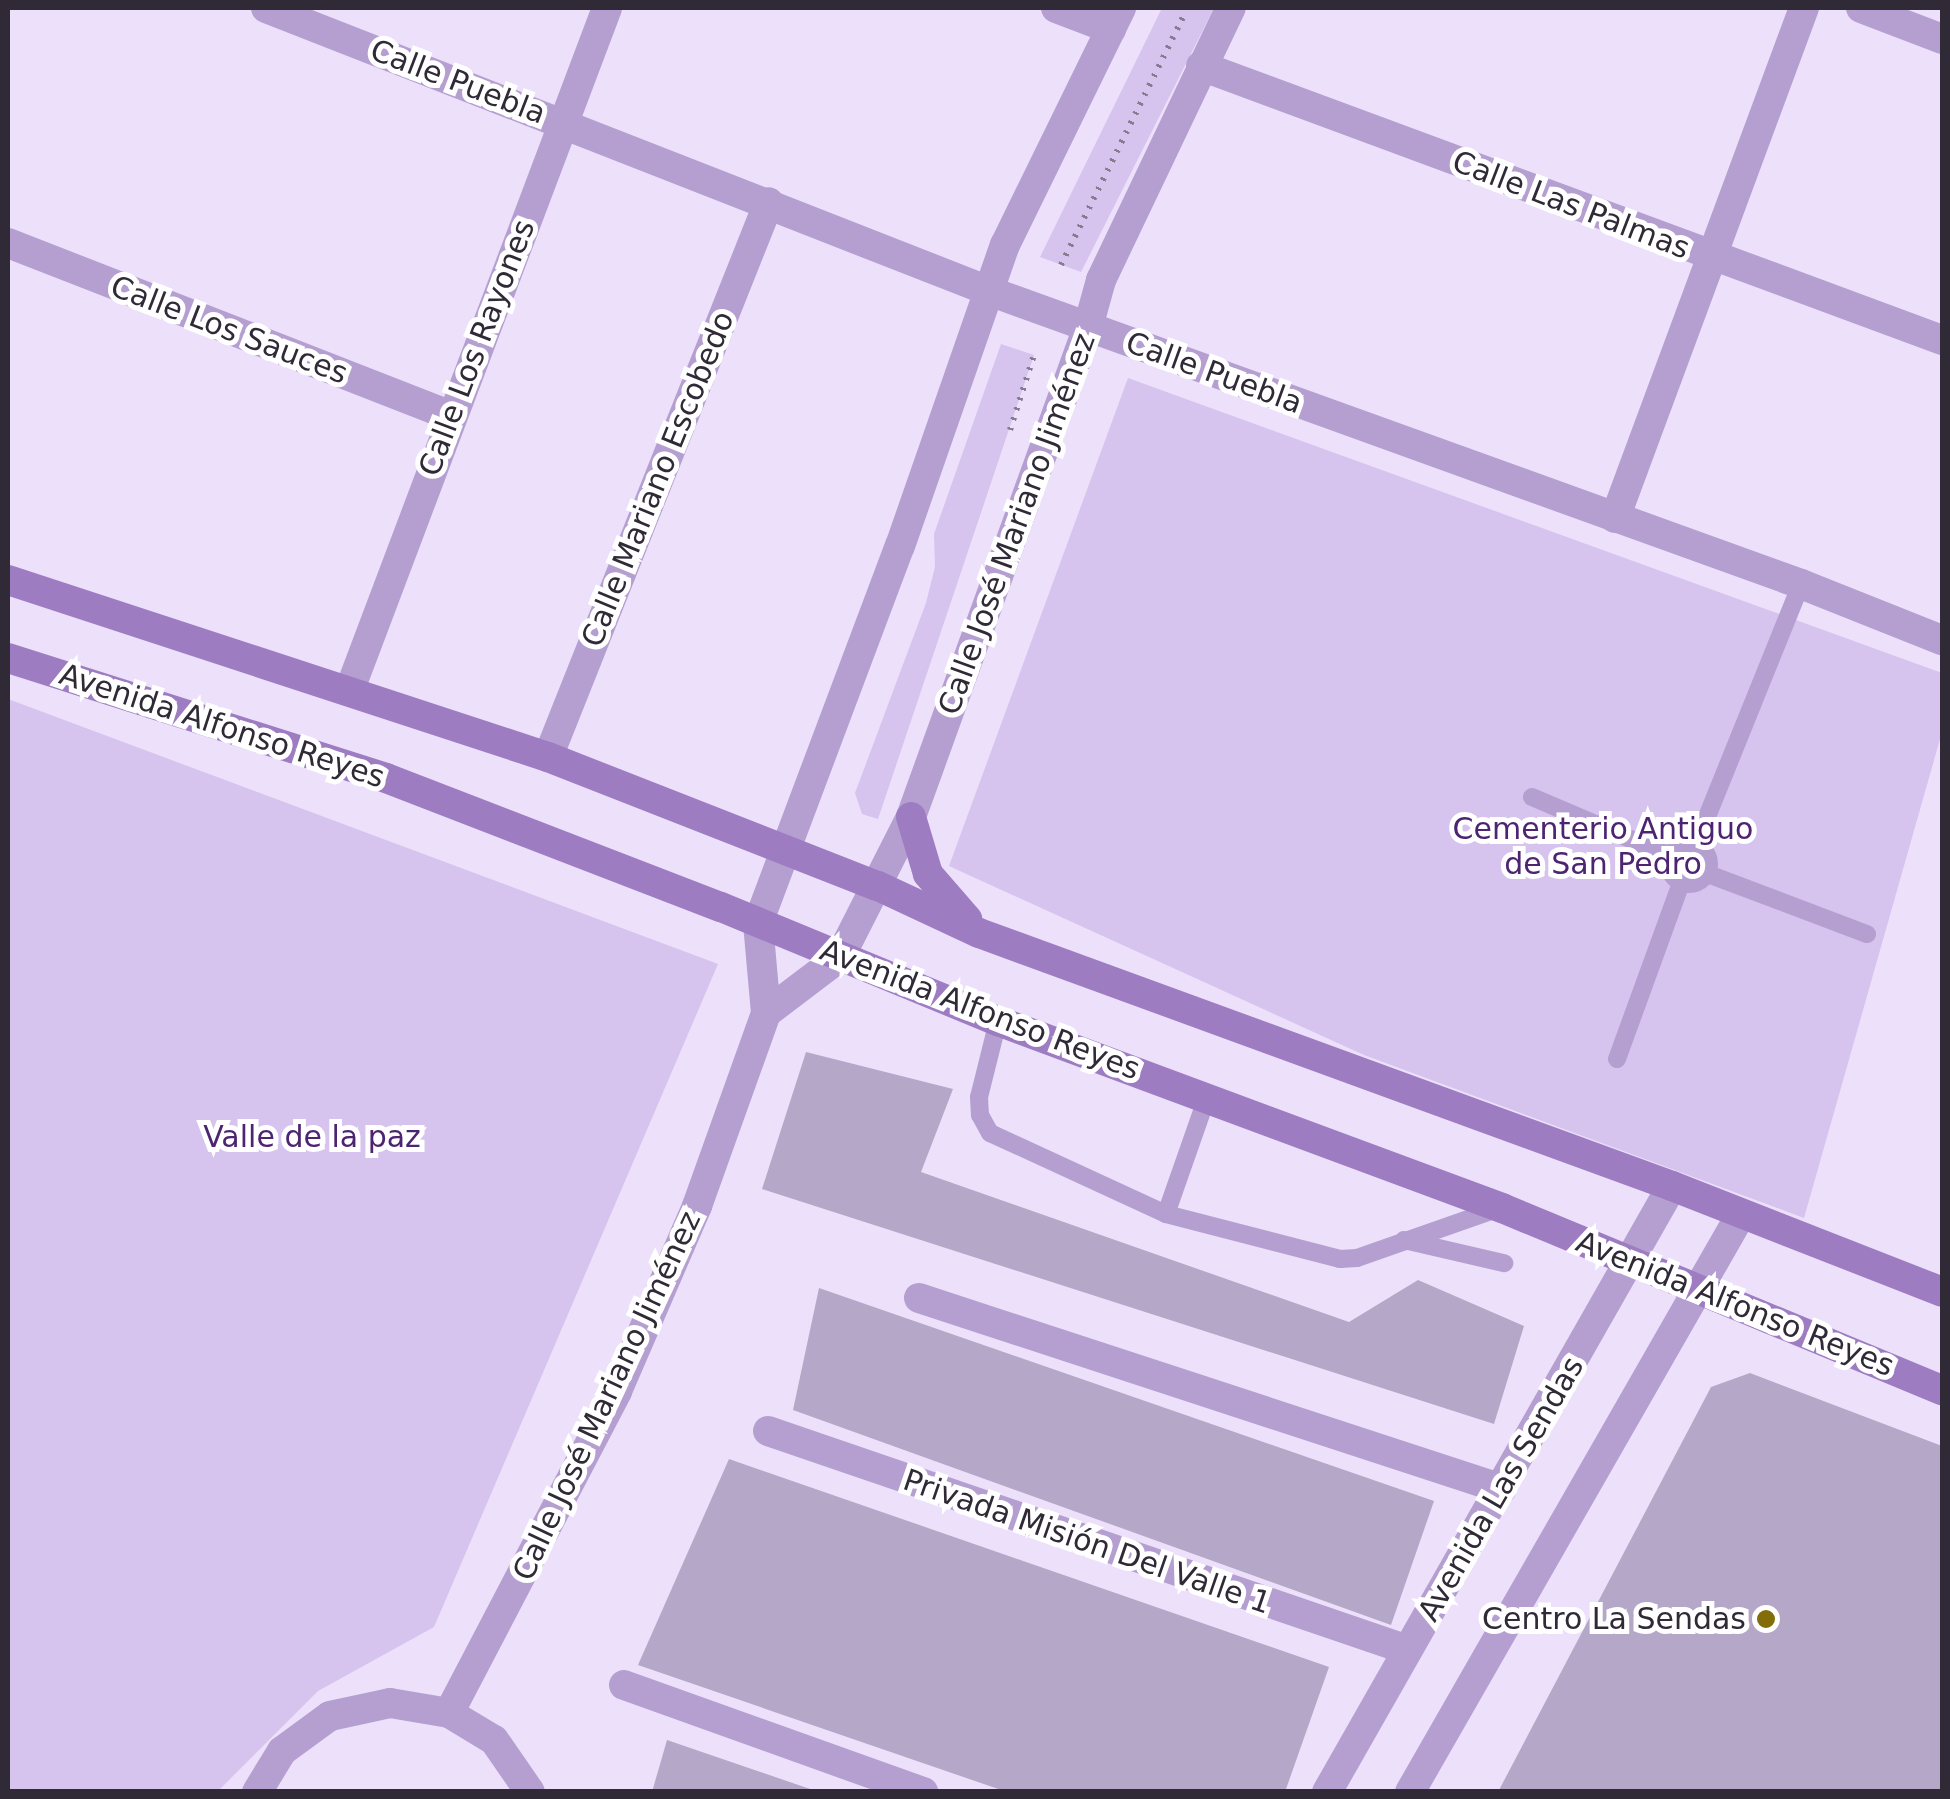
<!DOCTYPE html>
<html>
<head>
<meta charset="utf-8">
<style>
  body { margin:0 }
  #map { position:relative; width:1950px; height:1799px; overflow:hidden; background:#ece0fb; font-family:"DejaVu Sans",sans-serif }
  div>[style] { position:absolute }
  .green>* { inset:0; background:#d6c3ee }
  .building>* { inset:0; background:#b5a7c7 }
  .path>* { height:6px; margin-top:-3px; transform-origin:0; background:repeating-linear-gradient(90deg,#857c90 0 2.5px,transparent 0 10.5px) }
  .service>* { height:18px; margin:-9px; padding:0 9px; transform-origin:9px; border-radius:9px; background:#b59fd0 }
  .service>.ring { margin:-9px; padding:0; box-sizing:content-box; background:none; border:18px solid #b59fd0; border-radius:50% }
  .minor>* { height:30px; margin:-15px; padding:0 15px; transform-origin:15px; border-radius:15px; background:#b59fd0 }
  .tertiary>* { height:30px; margin:-15px; padding:0 15px; transform-origin:15px; border-radius:15px; background:#b59fd0 }
  .secondary>* { height:30px; margin:-15px; padding:0 15px; transform-origin:15px; border-radius:15px; background:#9d7cc2 }
  .dots>* { width:28px; height:28px; translate:-50% -50%; box-sizing:border-box; border:5px solid #fff; border-radius:50% }
  span { translate:-50% -50%; white-space:nowrap; text-align:center; line-height:1.15; -webkit-text-stroke:10px #fff; paint-order:stroke }
  .street-label { font-size:30px; color:#302a37 }
  .park-label { font-size:30px; color:#4d2472 }
  .poi-label { font-size:30px; color:#302a37 }
  .right { translate:-100% -50%; text-align:right }
  .frame { position:absolute; inset:0; border:10px solid #302a37; pointer-events:none }
</style>
</head>
<body>
<div id="map">
  <div class="green">
    <div style="clip-path:polygon(1162px 8px,1214px 8px,1081px 272px,1040px 257px)"></div>
    <div style="clip-path:polygon(1001px 344px,1034px 355px,878px 819px,862px 814px,855px 793px,926px 603px,935px 567px,934px 534px)"></div>
    <div style="clip-path:polygon(1128px 378px,1942px 673px,1942px 732px,1804px 1218px,1364px 1055px,949px 866px)"></div>
    <div style="clip-path:polygon(8px 699px,718px 964px,434px 1627px,318px 1691px,218px 1791px,8px 1791px)"></div>
  </div>
  <div class="building">
    <div style="clip-path:polygon(806px 1052px,953px 1089px,921px 1172px,1349px 1322px,1418px 1280px,1524px 1326px,1494px 1424px,762px 1189px)"></div>
    <div style="clip-path:polygon(819px 1288px,1434px 1501px,1391px 1625px,793px 1410px)"></div>
    <div style="clip-path:polygon(1750px 1373px,1942px 1446px,1942px 1792px,1498px 1792px,1711px 1387px)"></div>
    <div style="clip-path:polygon(729px 1459px,1329px 1667px,1285px 1792px,1007px 1792px,638px 1665px)"></div>
    <div style="clip-path:polygon(667px 1740px,816px 1791px,816px 1792px,652px 1792px)"></div>
  </div>
  <div class="path">
    <div style="left:1061px;top:265px;width:281px;rotate:-63.8deg"></div>
    <div style="left:1010px;top:430px;width:79px;rotate:-72.3deg"></div>
  </div>
  <div class="service">
    <div style="left:1532px;top:797px;width:150px;rotate:23.1deg"></div>
    <div class="ring" style="left:1669px;top:844px;width:22px;height:22px"></div>
    <div style="left:1696px;top:844px;width:280px;rotate:-68deg"></div>
    <div style="left:1708px;top:874px;width:170px;rotate:20.7deg"></div>
    <div style="left:998px;top:1021px;width:78px;rotate:104deg"></div>
    <div style="left:979px;top:1097px;width:18px;rotate:87deg"></div>
    <div style="left:980px;top:1115px;width:21px;rotate:61deg"></div>
    <div style="left:990px;top:1133px;width:194px;rotate:24.7deg"></div>
    <div style="left:1166px;top:1214px;width:180px;rotate:14.5deg"></div>
    <div style="left:1340px;top:1259px;width:17px;rotate:-3deg"></div>
    <div style="left:1357px;top:1258px;width:148px;rotate:-19.3deg"></div>
    <div style="left:1617px;top:1059px;width:187px;rotate:-70deg"></div>
    <div style="left:1166px;top:1214px;width:124px;rotate:-70.7deg"></div>
    <div style="left:1404px;top:1240px;width:103px;rotate:13deg"></div>
  </div>
  <div class="minor">
    <div style="left:266px;top:8px;width:776px;rotate:21.38deg"></div>
    <div style="left:989px;top:291px;width:863px;rotate:19.84deg"></div>
    <div style="left:1801px;top:584px;width:152px;rotate:21.7deg"></div>
    <div style="left:1056px;top:8px;width:59px;rotate:20.9deg"></div>
    <div style="left:1861px;top:8px;width:87px;rotate:20.9deg"></div>
    <div style="left:1201px;top:66px;width:790px;rotate:20.29deg"></div>
    <div style="left:8px;top:243px;width:476px;rotate:21.3deg"></div>
    <div style="left:1615px;top:518px;width:544px;rotate:-69.67deg"></div>
    <div style="left:350px;top:689px;width:728px;rotate:-69.32deg"></div>
    <div style="left:548px;top:757px;width:597px;rotate:-68.29deg"></div>
    <div style="left:766px;top:1013px;width:93px;rotate:-37.1deg"></div>
    <div style="left:919px;top:1298px;width:613px;rotate:18.14deg"></div>
    <div style="left:768px;top:1431px;width:676px;rotate:18.89deg"></div>
    <div style="left:624px;top:1685px;width:318px;rotate:19.7deg"></div>
    <div style="left:449px;top:1713px;width:363px;rotate:-62.4deg"></div>
    <div style="left:617px;top:1391px;width:202px;rotate:-66.6deg"></div>
    <div style="left:697px;top:1206px;width:205px;rotate:-70.3deg"></div>
    <div style="left:766px;top:1013px;width:90px;rotate:-95.1deg"></div>
    <div style="left:257px;top:1792px;width:48px;rotate:-58.6deg"></div>
    <div style="left:282px;top:1751px;width:59px;rotate:-36.1deg"></div>
    <div style="left:330px;top:1716px;width:61px;rotate:-12.2deg"></div>
    <div style="left:390px;top:1703px;width:60px;rotate:9.6deg"></div>
    <div style="left:449px;top:1713px;width:52px;rotate:31deg"></div>
    <div style="left:494px;top:1740px;width:63px;rotate:55.3deg"></div>
  </div>
  <div class="tertiary">
    <div style="left:758px;top:923px;width:403px;rotate:-69.4deg"></div>
    <div style="left:900px;top:546px;width:319px;rotate:-70.8deg"></div>
    <div style="left:1005px;top:245px;width:264px;rotate:-63.9deg"></div>
    <div style="left:840px;top:957px;width:157px;rotate:-63.1deg"></div>
    <div style="left:911px;top:817px;width:521px;rotate:-70.14deg"></div>
    <div style="left:1088px;top:327px;width:49px;rotate:-74.5deg"></div>
    <div style="left:1101px;top:280px;width:301px;rotate:-64.5deg"></div>
    <div style="left:1327px;top:1792px;width:697px;rotate:-60.35deg"></div>
    <div style="left:1410px;top:1792px;width:664px;rotate:-60.19deg"></div>
  </div>
  <div class="secondary">
    <div style="left:8px;top:580px;width:568px;rotate:18.15deg"></div>
    <div style="left:548px;top:757px;width:354px;rotate:21.4deg"></div>
    <div style="left:878px;top:886px;width:111px;rotate:25deg"></div>
    <div style="left:979px;top:933px;width:738px;rotate:20.06deg"></div>
    <div style="left:1672px;top:1186px;width:290px;rotate:21.4deg"></div>
    <div style="left:8px;top:658px;width:397px;rotate:17.6deg"></div>
    <div style="left:386px;top:778px;width:359px;rotate:21.1deg"></div>
    <div style="left:721px;top:907px;width:300px;rotate:22.4deg"></div>
    <div style="left:998px;top:1021px;width:538px;rotate:20.36deg"></div>
    <div style="left:1502px;top:1208px;width:476px;rotate:22.5deg"></div>
    <div style="left:911px;top:817px;width:59px;rotate:73.4deg"></div>
    <div style="left:928px;top:874px;width:60px;rotate:49.1deg"></div>
  </div>
  <div class="dots">
    <div style="left:1766px;top:1619px;background:#826d09"></div>
  </div>
  <div class="street-label">
    <span style="left:458px;top:82px;rotate:21deg">Calle Puebla</span>
    <span style="left:1571px;top:205px;rotate:21deg">Calle Las Palmas</span>
    <span style="left:229px;top:330px;rotate:21deg">Calle Los Sauces</span>
    <span style="left:477px;top:348px;rotate:-69deg">Calle Los Rayones</span>
    <span style="left:1214px;top:373px;rotate:20deg">Calle Puebla</span>
    <span style="left:658px;top:479px;rotate:-68deg">Calle Mariano Escobedo</span>
    <span style="left:1017px;top:524px;rotate:-70deg">Calle José Mariano Jiménez</span>
    <span style="left:222px;top:726px;rotate:18deg">Avenida Alfonso Reyes</span>
    <span style="left:980px;top:1010px;rotate:21deg">Avenida Alfonso Reyes</span>
    <span style="left:1735px;top:1304px;rotate:22deg">Avenida Alfonso Reyes</span>
    <span style="left:607px;top:1396px;rotate:-65deg">Calle José Mariano Jiménez</span>
    <span style="left:1501px;top:1489px;rotate:-60deg">Avenida Las Sendas</span>
    <span style="left:1087px;top:1542px;rotate:19deg">Privada Misión Del Valle 1</span>
  </div>
  <div class="park-label">
    <span style="left:1603px;top:846px">Cementerio Antiguo<br>de San Pedro</span>
    <span style="left:312px;top:1137px">Valle de la paz</span>
  </div>
  <div class="poi-label">
    <span class="right" style="left:1746px;top:1619px">Centro La Sendas</span>
  </div>
  <div class="frame"></div>
</div>
</body>
</html>
